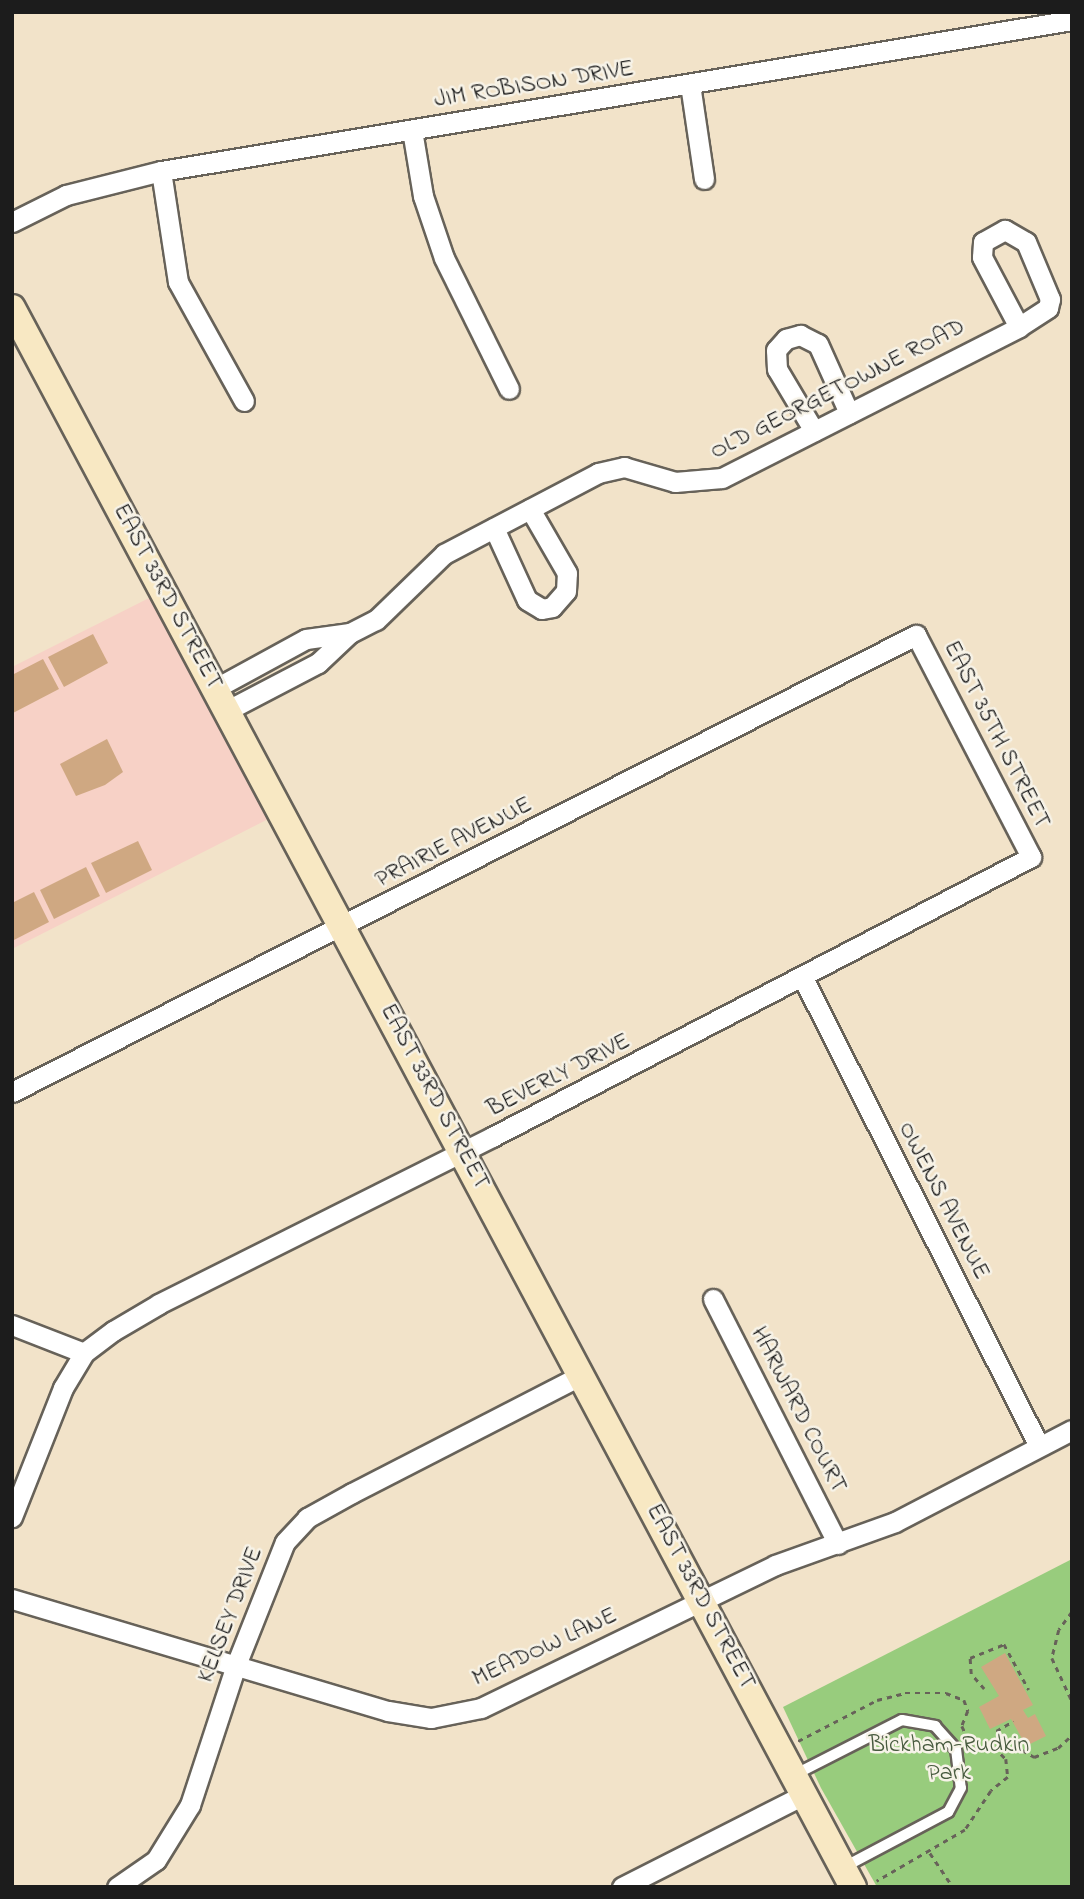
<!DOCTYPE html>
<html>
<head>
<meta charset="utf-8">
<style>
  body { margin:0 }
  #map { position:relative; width:1084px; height:1899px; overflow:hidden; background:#f2e3c9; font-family:"Indie Flower",sans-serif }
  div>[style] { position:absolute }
  .built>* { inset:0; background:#f7d1c6 }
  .green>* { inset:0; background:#98cc7d }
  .building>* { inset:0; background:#cfa882 }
  .path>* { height:2.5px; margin-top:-1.25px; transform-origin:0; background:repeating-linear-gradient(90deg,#676259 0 5px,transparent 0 10px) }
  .roads { filter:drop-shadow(2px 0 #676259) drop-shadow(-2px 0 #676259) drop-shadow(0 2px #676259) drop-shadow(0 -2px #676259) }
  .lane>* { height:10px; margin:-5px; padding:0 5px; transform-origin:5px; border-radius:5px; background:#fff }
  .street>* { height:19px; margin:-9.5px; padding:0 9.5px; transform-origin:9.5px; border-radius:9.5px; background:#fff }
  .secondary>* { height:26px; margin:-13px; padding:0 13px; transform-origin:13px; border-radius:13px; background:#f8e8c3 }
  span { translate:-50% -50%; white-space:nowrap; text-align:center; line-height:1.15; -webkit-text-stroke:5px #f7f3e8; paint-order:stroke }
  .street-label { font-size:24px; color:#1c1c1c }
  .park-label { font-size:24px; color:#475a3e }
  .frame { position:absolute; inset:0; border:14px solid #1c1c1c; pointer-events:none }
</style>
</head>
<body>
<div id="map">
  <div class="built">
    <div style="clip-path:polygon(163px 591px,282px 812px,12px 949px,12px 667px)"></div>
  </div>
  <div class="green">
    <div style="clip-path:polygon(1072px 1559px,1072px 1887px,877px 1887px,821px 1788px,783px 1707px)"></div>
  </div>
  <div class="building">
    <div style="clip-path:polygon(93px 634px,108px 663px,64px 687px,48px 657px)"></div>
    <div style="clip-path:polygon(43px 659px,59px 689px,13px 713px,12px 675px)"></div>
    <div style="clip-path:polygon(107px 739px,123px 772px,105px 785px,76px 796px,60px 764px)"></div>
    <div style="clip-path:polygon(138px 841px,152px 870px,106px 893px,91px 863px)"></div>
    <div style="clip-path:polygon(86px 867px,100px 896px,54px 919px,40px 890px)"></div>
    <div style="clip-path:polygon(34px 892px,49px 922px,12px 941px,12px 903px)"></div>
    <div style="clip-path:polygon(1005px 1653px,1033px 1705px,1023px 1710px,1028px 1718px,1035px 1714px,1046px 1736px,1026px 1746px,1011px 1719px,990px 1729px,979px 1707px,999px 1696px,981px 1667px)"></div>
  </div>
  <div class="path">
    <div style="left:1072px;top:1612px;width:22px;rotate:126deg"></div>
    <div style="left:1059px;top:1630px;width:29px;rotate:104deg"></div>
    <div style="left:1052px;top:1658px;width:47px;rotate:65.1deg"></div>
    <div style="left:984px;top:1689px;width:20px;rotate:-131deg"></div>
    <div style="left:971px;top:1674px;width:16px;rotate:-94deg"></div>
    <div style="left:970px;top:1658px;width:37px;rotate:-22deg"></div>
    <div style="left:1004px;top:1644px;width:52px;rotate:61.5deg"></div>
    <div style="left:1000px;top:1740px;width:10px;rotate:-114deg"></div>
    <div style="left:996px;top:1731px;width:20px;rotate:-30deg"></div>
    <div style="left:1005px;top:1740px;width:34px;rotate:30deg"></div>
    <div style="left:1034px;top:1757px;width:26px;rotate:-21deg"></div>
    <div style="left:1058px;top:1748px;width:19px;rotate:-43deg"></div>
    <div style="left:798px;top:1741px;width:89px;rotate:-27.4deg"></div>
    <div style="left:877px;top:1700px;width:29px;rotate:-14deg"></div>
    <div style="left:905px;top:1693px;width:41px"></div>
    <div style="left:946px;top:1693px;width:19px;rotate:21deg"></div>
    <div style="left:964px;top:1700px;width:12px;rotate:70deg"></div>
    <div style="left:968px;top:1711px;width:16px;rotate:112deg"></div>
    <div style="left:962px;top:1726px;width:25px;rotate:64deg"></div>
    <div style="left:973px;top:1749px;width:21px;rotate:-5deg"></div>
    <div style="left:994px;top:1747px;width:17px;rotate:45deg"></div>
    <div style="left:1006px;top:1759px;width:18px;rotate:84deg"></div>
    <div style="left:1008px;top:1777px;width:22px;rotate:141deg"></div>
    <div style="left:991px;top:1791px;width:47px;rotate:123.7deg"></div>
    <div style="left:965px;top:1830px;width:102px;rotate:149.9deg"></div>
    <div style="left:930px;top:1853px;width:41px;rotate:55.9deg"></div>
  </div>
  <div class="roads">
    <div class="lane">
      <div style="left:794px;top:1775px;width:121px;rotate:-27deg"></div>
      <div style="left:902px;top:1720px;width:34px;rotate:10deg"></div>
      <div style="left:935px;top:1726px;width:31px;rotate:48deg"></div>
      <div style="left:956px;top:1749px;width:39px;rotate:83deg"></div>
      <div style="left:961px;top:1788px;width:27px;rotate:118deg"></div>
      <div style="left:948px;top:1812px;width:118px;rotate:152.1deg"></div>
    </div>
    <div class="street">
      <div style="left:690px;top:84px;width:96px;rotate:81.6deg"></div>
      <div style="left:412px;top:130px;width:67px;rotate:80.5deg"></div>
      <div style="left:423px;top:196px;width:65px;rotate:71.3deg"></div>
      <div style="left:444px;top:258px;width:146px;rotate:63.6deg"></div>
      <div style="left:161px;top:171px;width:112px;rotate:81.3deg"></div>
      <div style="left:178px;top:282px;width:136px;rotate:61deg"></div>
      <div style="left:12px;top:222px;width:60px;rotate:-26.6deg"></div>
      <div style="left:66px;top:195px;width:98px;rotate:-14.2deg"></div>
      <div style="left:161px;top:171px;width:923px;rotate:-9.41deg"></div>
      <div style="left:814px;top:431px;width:72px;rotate:-120.8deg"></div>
      <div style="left:777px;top:369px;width:19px;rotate:-93deg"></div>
      <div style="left:776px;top:350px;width:15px;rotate:-48deg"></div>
      <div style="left:786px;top:339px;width:15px;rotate:-16deg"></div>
      <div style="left:800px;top:335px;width:20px;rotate:27deg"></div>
      <div style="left:818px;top:344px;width:76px;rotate:65.8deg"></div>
      <div style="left:494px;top:528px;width:79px;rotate:65.4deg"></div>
      <div style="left:527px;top:600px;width:17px;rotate:31deg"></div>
      <div style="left:542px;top:609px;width:10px;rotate:-11deg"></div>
      <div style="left:552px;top:607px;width:21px;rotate:-49deg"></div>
      <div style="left:566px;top:591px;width:18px;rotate:-87deg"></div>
      <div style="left:567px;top:573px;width:74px;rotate:-120deg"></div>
      <div style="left:216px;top:688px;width:102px;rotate:-28.6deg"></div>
      <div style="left:306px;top:639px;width:44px;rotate:-7.8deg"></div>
      <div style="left:228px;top:710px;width:102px;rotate:-27.6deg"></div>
      <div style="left:318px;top:663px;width:44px;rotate:-43.2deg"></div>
      <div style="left:350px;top:633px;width:29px;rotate:-27deg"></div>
      <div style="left:376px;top:620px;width:95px;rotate:-44.1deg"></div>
      <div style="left:444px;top:554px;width:174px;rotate:-27.7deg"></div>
      <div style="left:598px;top:473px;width:27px;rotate:-13deg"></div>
      <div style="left:624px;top:467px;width:53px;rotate:16.4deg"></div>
      <div style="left:675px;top:482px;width:47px;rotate:-4.9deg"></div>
      <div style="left:722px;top:478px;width:333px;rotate:-26.9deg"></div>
      <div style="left:1019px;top:327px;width:79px;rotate:-117.9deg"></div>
      <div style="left:982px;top:257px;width:15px;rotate:-86deg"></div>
      <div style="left:983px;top:242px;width:25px;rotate:-29deg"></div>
      <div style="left:1005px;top:230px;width:24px;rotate:30deg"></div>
      <div style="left:1026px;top:242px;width:62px;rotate:67.2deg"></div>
      <div style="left:1050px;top:299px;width:9px;rotate:103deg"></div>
      <div style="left:1048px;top:308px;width:35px;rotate:147deg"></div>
      <div style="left:803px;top:978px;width:524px;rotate:63.24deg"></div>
      <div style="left:12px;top:1092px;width:1013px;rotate:-26.82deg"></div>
      <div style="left:916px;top:635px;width:250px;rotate:62.6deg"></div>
      <div style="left:1031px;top:857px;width:607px;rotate:152.55deg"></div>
      <div style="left:492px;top:1137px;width:373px;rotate:153.4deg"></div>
      <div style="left:159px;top:1304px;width:53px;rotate:149.6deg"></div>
      <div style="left:113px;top:1331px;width:36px;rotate:143deg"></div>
      <div style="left:84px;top:1353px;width:41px;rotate:121deg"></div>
      <div style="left:63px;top:1388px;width:139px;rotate:111.6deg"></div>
      <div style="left:713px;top:1299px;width:275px;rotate:63deg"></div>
      <div style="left:12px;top:1325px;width:77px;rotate:21.3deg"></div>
      <div style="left:12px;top:1599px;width:392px;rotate:16.6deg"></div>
      <div style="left:388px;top:1711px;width:44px;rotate:9.2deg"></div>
      <div style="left:431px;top:1718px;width:51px;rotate:-11.3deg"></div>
      <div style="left:481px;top:1708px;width:327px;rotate:-25.9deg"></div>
      <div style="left:775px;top:1565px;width:127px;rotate:-19.7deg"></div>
      <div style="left:895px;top:1522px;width:199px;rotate:-27.5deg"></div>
      <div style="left:117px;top:1887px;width:47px;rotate:-34.7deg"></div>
      <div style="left:156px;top:1860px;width:65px;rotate:-58.3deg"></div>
      <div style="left:190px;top:1805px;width:147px;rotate:-71.8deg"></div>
      <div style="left:236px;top:1665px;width:132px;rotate:-68.3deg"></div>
      <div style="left:285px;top:1542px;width:33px;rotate:-47deg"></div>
      <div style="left:307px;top:1518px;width:51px;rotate:-29.1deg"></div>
      <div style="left:352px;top:1493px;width:259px;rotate:-27.2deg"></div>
      <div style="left:622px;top:1887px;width:205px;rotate:-26.9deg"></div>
    </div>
    <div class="secondary">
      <div style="left:12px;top:308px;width:1789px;rotate:61.96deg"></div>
    </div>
  </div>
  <div class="street-label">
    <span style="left:534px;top:85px;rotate:-9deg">JIM ROBISON DRIVE</span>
    <span style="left:838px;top:390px;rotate:-27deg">OLD GEORGETOWNE ROAD</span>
    <span style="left:167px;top:597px;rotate:62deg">EAST 33RD STREET</span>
    <span style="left:996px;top:735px;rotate:63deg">EAST 35TH STREET</span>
    <span style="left:454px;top:843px;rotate:-27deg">PRAIRIE AVENUE</span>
    <span style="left:559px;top:1076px;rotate:-27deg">BEVERLY DRIVE</span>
    <span style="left:434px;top:1097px;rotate:62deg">EAST 33RD STREET</span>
    <span style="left:943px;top:1201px;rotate:63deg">OWENS AVENUE</span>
    <span style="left:798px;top:1410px;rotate:63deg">HARWARD COURT</span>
    <span style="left:700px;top:1597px;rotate:62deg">EAST 33RD STREET</span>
    <span style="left:231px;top:1615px;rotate:-69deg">KELSEY DRIVE</span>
    <span style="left:545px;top:1648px;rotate:-25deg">MEADOW LANE</span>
  </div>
  <div class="park-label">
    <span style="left:949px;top:1760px">Bickham-Rudkin<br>Park</span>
  </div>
  <div class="frame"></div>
</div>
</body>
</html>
